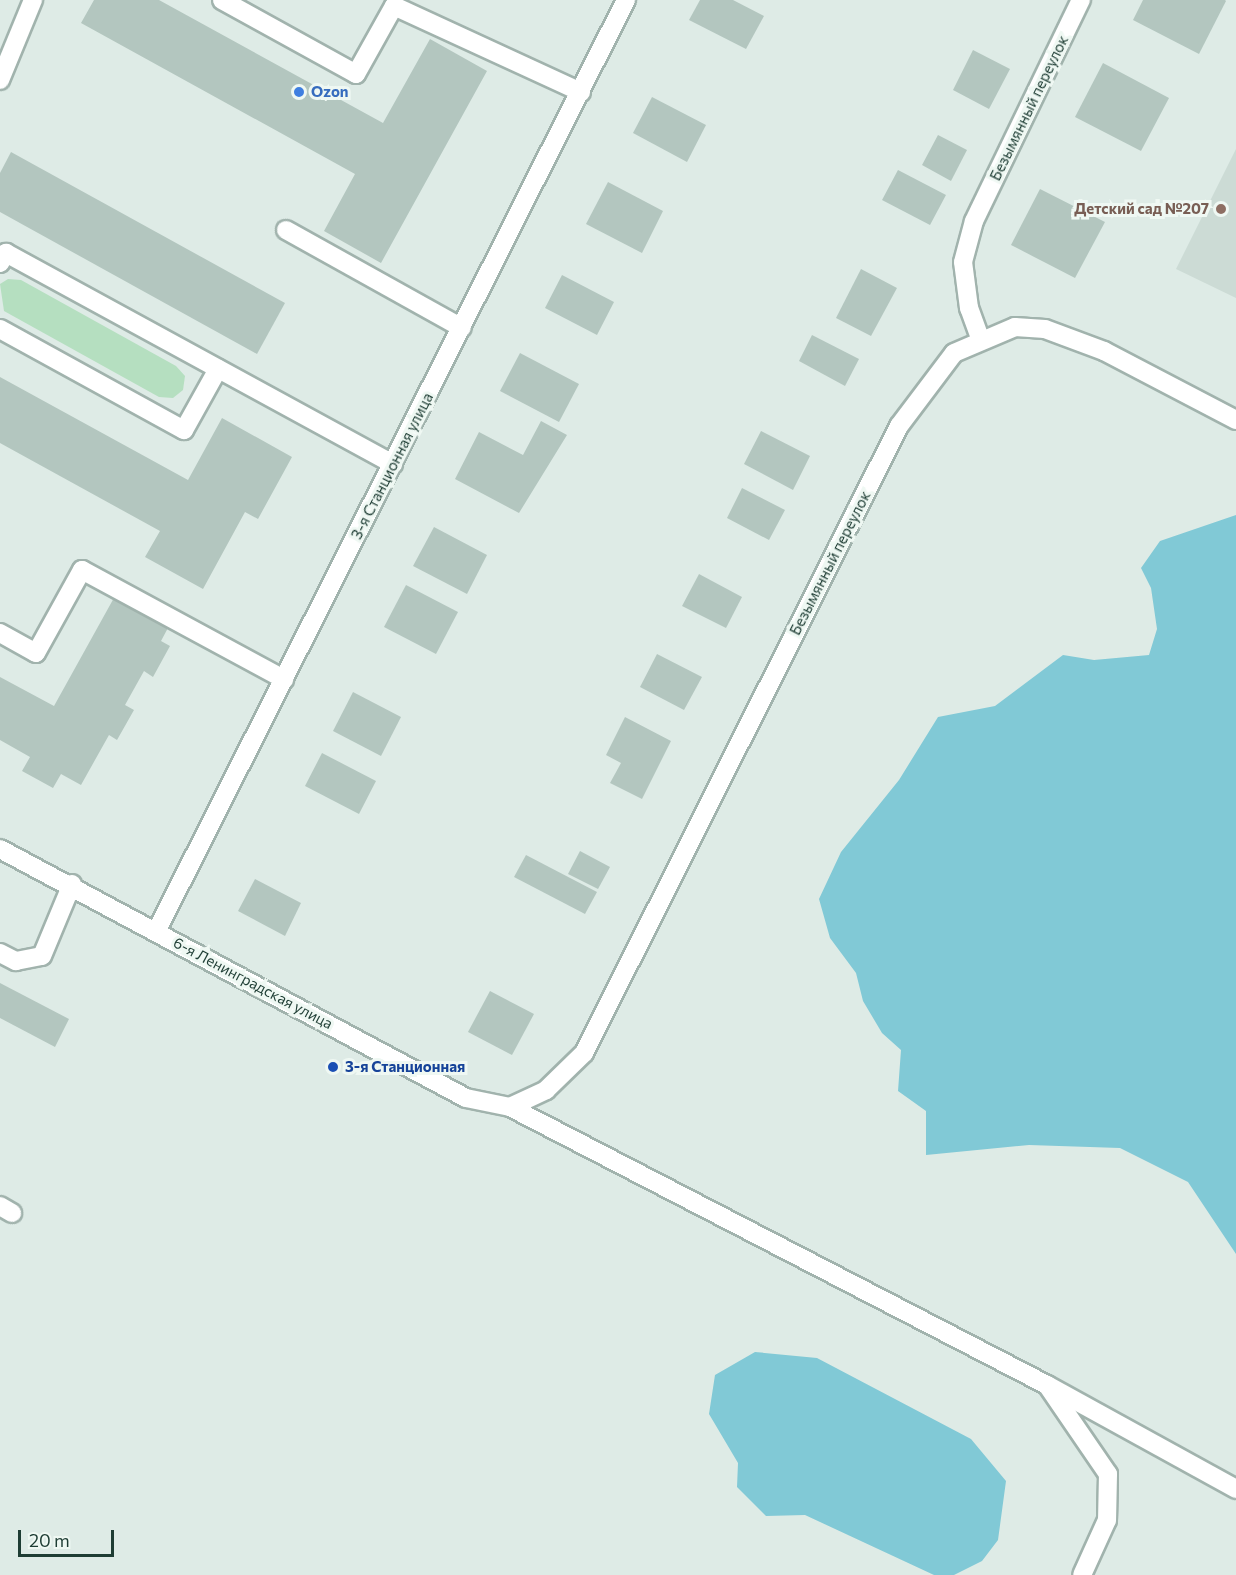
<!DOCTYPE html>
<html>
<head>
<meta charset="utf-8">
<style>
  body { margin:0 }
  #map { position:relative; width:1236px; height:1575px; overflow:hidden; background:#deebe6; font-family:Commissioner,sans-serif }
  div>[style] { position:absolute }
  .built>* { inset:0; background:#ccdbd5 }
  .green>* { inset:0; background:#b5dfc0 }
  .water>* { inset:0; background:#81c9d6 }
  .building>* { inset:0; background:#b3c6bf }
  .roads { filter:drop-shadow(2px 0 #a1b3ad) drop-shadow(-2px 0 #a1b3ad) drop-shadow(0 2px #a1b3ad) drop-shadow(0 -2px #a1b3ad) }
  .lane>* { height:18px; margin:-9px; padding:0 9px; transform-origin:9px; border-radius:9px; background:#fff }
  .street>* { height:18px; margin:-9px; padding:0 9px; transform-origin:9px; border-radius:9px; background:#fff }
  .secondary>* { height:18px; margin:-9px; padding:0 9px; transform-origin:9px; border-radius:9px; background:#fff }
  .dots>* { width:16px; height:16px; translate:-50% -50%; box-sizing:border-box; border:3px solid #eff8f3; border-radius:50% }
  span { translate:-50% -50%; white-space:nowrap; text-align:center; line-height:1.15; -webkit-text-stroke:6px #eff8f3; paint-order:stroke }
  .shop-label { font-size:15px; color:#366cbe; font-weight:700 }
  .left { translate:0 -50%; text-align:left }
  .street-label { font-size:15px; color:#1e3d34 }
  .education-label { font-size:15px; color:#785e54; font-weight:700 }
  .right { translate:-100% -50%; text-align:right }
  .transit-label { font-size:15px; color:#164399; font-weight:700 }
  .scale { position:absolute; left:18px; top:1530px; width:96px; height:27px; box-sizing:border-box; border:3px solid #1e3d34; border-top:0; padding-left:8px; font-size:18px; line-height:21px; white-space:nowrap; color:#1e3d34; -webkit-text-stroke:4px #eff8f3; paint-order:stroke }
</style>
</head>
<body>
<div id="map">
  <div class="built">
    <div style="clip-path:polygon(1236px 149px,1236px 298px,1176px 269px)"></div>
  </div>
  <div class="green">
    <div style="clip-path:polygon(8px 279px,21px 280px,176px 366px,185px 376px,183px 390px,173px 398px,159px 397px,4px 311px,0 284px)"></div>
  </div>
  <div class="water">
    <div style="clip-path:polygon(1236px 515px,1236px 1254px,1188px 1182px,1120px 1148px,1029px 1145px,926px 1155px,926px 1111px,898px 1091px,901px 1050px,882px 1033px,863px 1001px,856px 973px,830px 938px,819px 899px,841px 852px,899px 780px,938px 717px,995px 706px,1063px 655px,1094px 660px,1149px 655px,1157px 629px,1151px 588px,1141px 568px,1160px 541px)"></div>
    <div style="clip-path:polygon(755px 1352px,817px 1358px,971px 1439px,1006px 1481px,998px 1540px,982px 1561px,954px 1575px,934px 1575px,805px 1515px,766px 1516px,737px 1487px,738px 1463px,709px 1414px,715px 1375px)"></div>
  </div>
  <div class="building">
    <div style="clip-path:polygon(94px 0,159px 0,383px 123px,430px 39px,487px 71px,381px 263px,324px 231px,355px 174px,81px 23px)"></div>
    <div style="clip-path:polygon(700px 0,733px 0,764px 16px,746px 49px,689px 20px)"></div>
    <div style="clip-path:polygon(1143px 0,1225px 0,1226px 1px,1199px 54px,1133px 20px)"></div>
    <div style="clip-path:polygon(973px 50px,1010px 69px,989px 109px,953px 90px)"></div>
    <div style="clip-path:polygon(1103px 63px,1169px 98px,1141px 151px,1075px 117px)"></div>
    <div style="clip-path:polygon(652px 97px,706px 125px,687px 162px,633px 133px)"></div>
    <div style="clip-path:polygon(938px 135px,967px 150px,951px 181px,922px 165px)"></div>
    <div style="clip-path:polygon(11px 152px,285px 303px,257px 354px,0 212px,0 173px)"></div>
    <div style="clip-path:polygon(898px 170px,946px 195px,930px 225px,882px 200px)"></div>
    <div style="clip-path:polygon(608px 182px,663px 211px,642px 253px,586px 224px)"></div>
    <div style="clip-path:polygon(1040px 189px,1105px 222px,1075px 278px,1011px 245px)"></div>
    <div style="clip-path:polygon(861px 269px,897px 288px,871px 336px,836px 318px)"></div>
    <div style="clip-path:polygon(562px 275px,614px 302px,597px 335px,545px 308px)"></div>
    <div style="clip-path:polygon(812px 335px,859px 359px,845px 386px,799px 361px)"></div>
    <div style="clip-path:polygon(520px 353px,579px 384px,559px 422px,500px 391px)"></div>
    <div style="clip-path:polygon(0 377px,188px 480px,222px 418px,292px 457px,258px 519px,245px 512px,203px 589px,145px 557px,160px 531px,0 443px)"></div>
    <div style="clip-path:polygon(541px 421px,567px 435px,519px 513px,455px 479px,479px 432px,523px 455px)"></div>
    <div style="clip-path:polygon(761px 431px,810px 456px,793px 490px,744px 464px)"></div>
    <div style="clip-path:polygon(742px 488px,785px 510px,769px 540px,727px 518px)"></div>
    <div style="clip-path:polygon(434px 527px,487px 555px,467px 594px,413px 566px)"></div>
    <div style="clip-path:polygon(699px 574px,742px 597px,726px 628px,682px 606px)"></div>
    <div style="clip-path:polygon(406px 585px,458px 612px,436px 654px,384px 627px)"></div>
    <div style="clip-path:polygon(115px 596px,169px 626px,161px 641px,170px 646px,153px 677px,144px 671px,125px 705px,134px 710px,117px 740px,109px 735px,81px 785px,61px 774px,53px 788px,22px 771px,30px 757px,0 740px,0 677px,54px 706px)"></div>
    <div style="clip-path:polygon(657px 654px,702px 677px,684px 710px,640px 687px)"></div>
    <div style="clip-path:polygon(353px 692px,401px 717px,381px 756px,333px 731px)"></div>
    <div style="clip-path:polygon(625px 717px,671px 741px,642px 799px,610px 783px,621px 763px,606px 755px)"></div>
    <div style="clip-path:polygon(322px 753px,376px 781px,359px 814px,305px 786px)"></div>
    <div style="clip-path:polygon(580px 851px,610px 867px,598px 889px,568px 874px)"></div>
    <div style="clip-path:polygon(526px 855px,597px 892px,585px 914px,514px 877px)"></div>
    <div style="clip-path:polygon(255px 879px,301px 903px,285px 936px,238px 911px)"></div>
    <div style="clip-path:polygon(0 983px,69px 1019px,55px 1047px,0 1018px)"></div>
    <div style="clip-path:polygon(490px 991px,534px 1014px,512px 1055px,468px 1032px)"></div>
  </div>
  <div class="roads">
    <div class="lane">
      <div style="left:222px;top:0;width:153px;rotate:28.9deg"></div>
      <div style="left:356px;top:74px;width:78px;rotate:-60.8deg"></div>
      <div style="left:394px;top:6px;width:206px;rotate:24.7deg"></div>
      <div style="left:286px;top:230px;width:201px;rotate:29.1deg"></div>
      <div style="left:0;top:263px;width:12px;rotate:-59deg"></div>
      <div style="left:6px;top:253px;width:441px;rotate:28.6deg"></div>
      <div style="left:0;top:329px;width:210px;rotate:28.8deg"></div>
      <div style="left:184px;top:430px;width:70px;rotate:-60.9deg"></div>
      <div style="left:0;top:633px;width:41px;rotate:29.1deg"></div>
      <div style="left:36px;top:653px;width:95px;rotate:-61deg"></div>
      <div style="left:82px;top:570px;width:230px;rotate:28.4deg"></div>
      <div style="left:0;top:953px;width:18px;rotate:27deg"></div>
      <div style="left:16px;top:961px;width:26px;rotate:-11deg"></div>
      <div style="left:42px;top:956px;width:78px;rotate:-67.4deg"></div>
      <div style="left:0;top:1206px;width:14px;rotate:30deg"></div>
      <div style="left:1047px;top:1385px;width:216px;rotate:28.8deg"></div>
    </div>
    <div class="street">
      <div style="left:0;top:80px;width:87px;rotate:-67.6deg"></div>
      <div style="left:980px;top:338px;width:32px;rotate:-110deg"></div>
      <div style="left:969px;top:308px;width:46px;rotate:-97.4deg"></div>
      <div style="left:963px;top:262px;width:42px;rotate:-75deg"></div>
      <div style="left:974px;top:221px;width:246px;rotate:-64.2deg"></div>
      <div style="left:156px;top:932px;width:1044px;rotate:-63.24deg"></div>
      <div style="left:510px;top:1107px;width:605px;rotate:27.37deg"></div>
      <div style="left:1047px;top:1385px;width:108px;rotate:55.6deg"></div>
      <div style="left:1108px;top:1474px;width:46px;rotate:91.2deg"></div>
      <div style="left:1107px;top:1520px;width:60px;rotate:114.4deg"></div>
    </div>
    <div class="secondary">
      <div style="left:0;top:849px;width:528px;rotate:28.12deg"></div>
      <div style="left:466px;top:1098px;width:45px;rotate:11.6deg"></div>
      <div style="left:510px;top:1107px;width:40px;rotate:-25deg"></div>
      <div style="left:546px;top:1090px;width:53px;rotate:-44.2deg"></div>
      <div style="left:584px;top:1053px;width:702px;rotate:-63.33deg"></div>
      <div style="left:899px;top:426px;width:91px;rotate:-53deg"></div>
      <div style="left:954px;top:353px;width:66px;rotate:-23.1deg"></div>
      <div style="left:1015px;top:327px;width:30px;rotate:4deg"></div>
      <div style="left:1045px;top:329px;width:63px;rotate:20.4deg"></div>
      <div style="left:1104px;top:351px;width:149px;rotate:27.6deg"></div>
    </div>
  </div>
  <div class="dots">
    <div style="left:299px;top:92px;background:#3f7fe0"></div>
    <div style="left:1221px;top:209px;background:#8d6e63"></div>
    <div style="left:333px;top:1067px;background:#1a4fb4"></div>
  </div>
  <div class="shop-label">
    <span class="left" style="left:311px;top:92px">Ozon</span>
  </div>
  <div class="street-label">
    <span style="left:1029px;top:108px;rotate:-64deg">Безымянный переулок</span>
    <span style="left:392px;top:466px;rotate:-63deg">3-я Станционная улица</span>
    <span style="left:830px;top:563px;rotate:-63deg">Безымянный переулок</span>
    <span style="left:253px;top:983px;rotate:28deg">6-я Ленинградская улица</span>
  </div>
  <div class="education-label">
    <span class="right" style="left:1209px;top:209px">Детский сад №207</span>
  </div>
  <div class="transit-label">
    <span class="left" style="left:345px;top:1067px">3-я Станционная</span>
  </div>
  <div class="scale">20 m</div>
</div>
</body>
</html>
